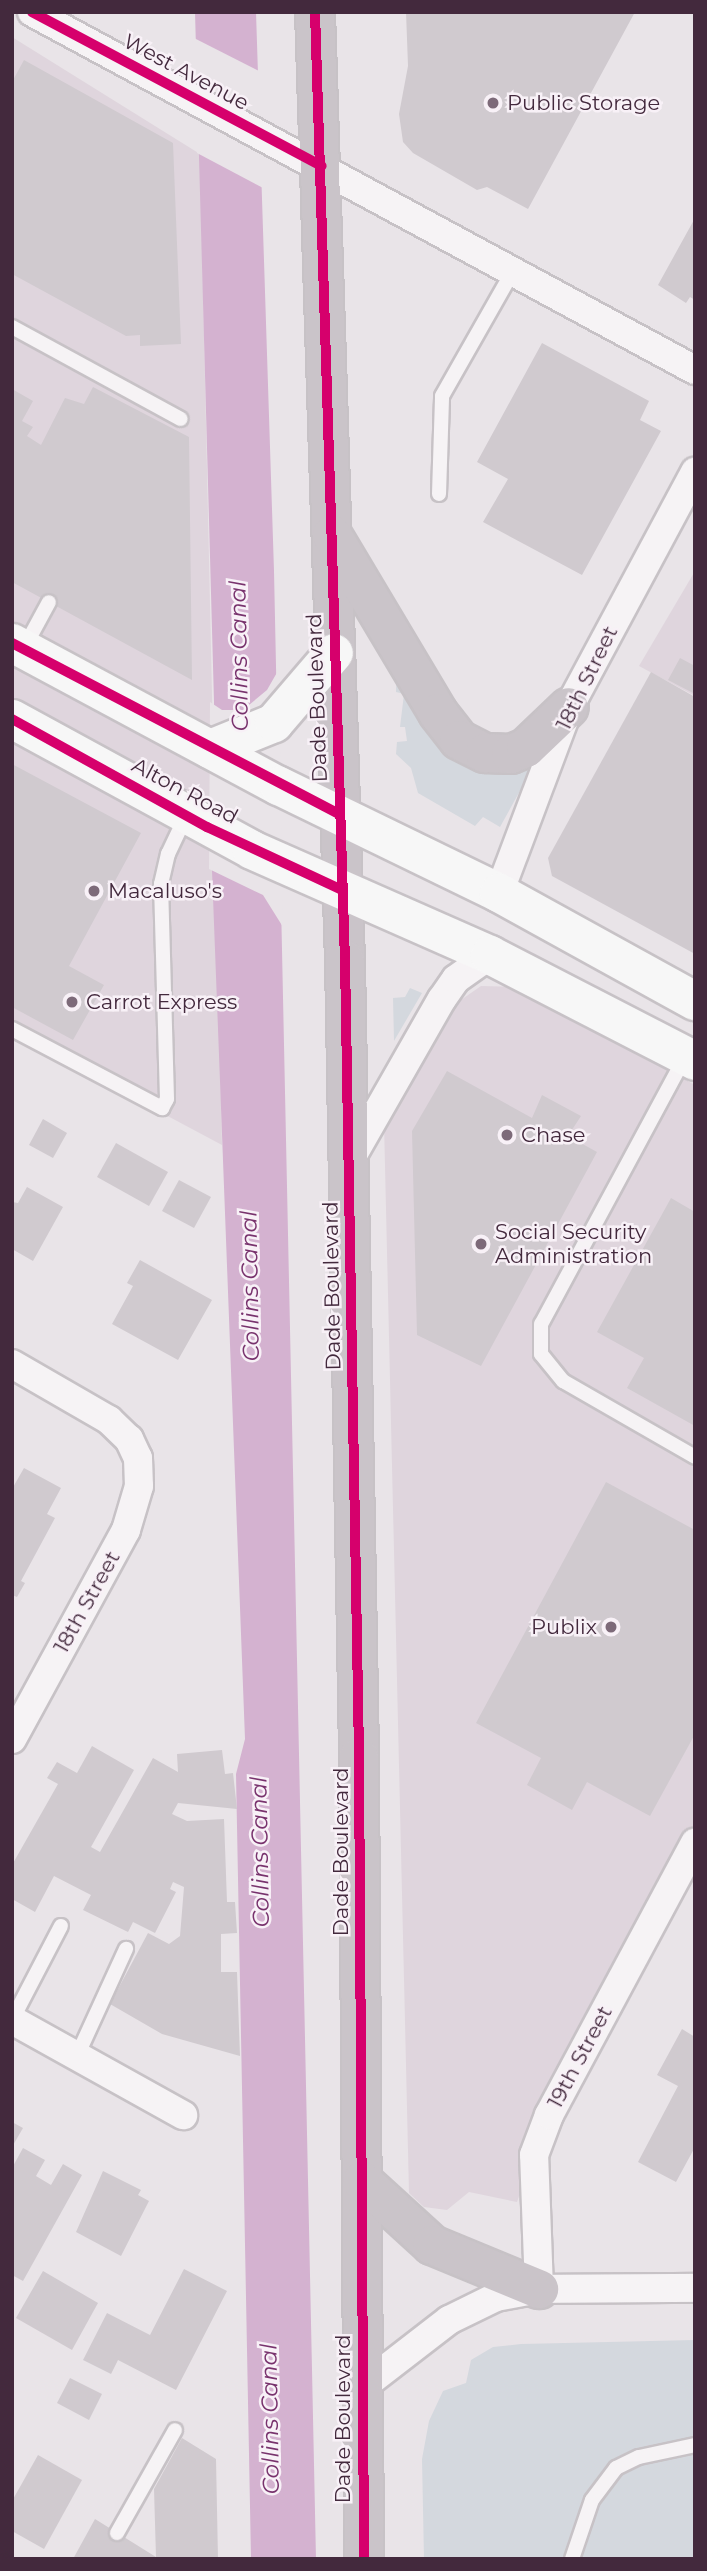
<!DOCTYPE html>
<html>
<head>
<meta charset="utf-8">
<style>
  body { margin:0 }
  #map { position:relative; width:707px; height:2571px; overflow:hidden; background:#e9e4e8; font-family:Montserrat,sans-serif }
  div>[style] { position:absolute }
  .built>* { inset:0; background:#dfd5dd }
  .green>* { inset:0; background:#d4d8de }
  .water>* { inset:0; background:#d4b2d0 }
  .pier>* { inset:0; background:#e9e4e8 }
  .building>* { inset:0; background:#d0cacf }
  .roads { filter:drop-shadow(2px 0 #c7c2c6) drop-shadow(-2px 0 #c7c2c6) drop-shadow(0 2px #c7c2c6) drop-shadow(0 -2px #c7c2c6) }
  .lane>* { height:14px; margin:-7px; padding:0 7px; transform-origin:7px; border-radius:7px; background:#f6f3f5 }
  .street>* { height:28px; margin:-14px; padding:0 14px; transform-origin:14px; border-radius:14px; background:#f6f3f5 }
  .secondary>* { height:38px; margin:-19px; padding:0 19px; transform-origin:19px; border-radius:19px; background:#cac4c9 }
  .highway>* { height:38px; margin:-19px; padding:0 19px; transform-origin:19px; border-radius:19px; background:#f7f7f7 }
  .cycleway>* { height:10px; margin:-5px; padding:0 5px; transform-origin:5px; border-radius:5px; background:#d6006c }
  .dots>* { width:19px; height:19px; translate:-50% -50%; box-sizing:border-box; border:4px solid #f8f1f7; border-radius:50% }
  span { translate:-50% -50%; white-space:nowrap; text-align:center; line-height:1.15; -webkit-text-stroke:5px #f8f1f7; paint-order:stroke }
  .street-label { font-size:21px; color:#43293d }
  .poi-label { font-size:21px; color:#43293d }
  .left { translate:0 -50%; text-align:left }
  .right { translate:-100% -50%; text-align:right }
  .water-label { font-size:23px; color:#78326d; font-style:italic }
  .frame { position:absolute; inset:0; border:14px solid #43293d; pointer-events:none }
</style>
</head>
<body>
<div id="map">
  <div class="built">
    <div style="clip-path:polygon(12px 37px,200px 154px,222px 1145px,12px 1033px)"></div>
    <div style="clip-path:polygon(695px 571px,695px 696px,639px 666px)"></div>
    <div style="clip-path:polygon(481px 986px,515px 987px,695px 1085px,695px 1845px,548px 2114px,517px 2202px,469px 2192px,447px 2210px,424px 2207px,409px 2193px,384px 1123px,448px 1009px)"></div>
  </div>
  <div class="green">
    <div style="clip-path:polygon(397px 660px,517px 770px,532px 769px,500px 827px,483px 817px,475px 826px,418px 793px,411px 768px,396px 754px,397px 742px,407px 741px,405px 727px,400px 727px,404px 694px,396px 692px)"></div>
    <div style="clip-path:polygon(410px 988px,422px 993px,394px 1041px,393px 998px,405px 997px)"></div>
    <div style="clip-path:polygon(695px 2340px,695px 2559px,424px 2559px,422px 2459px,429px 2421px,443px 2391px,466px 2383px,471px 2360px,493px 2347px,521px 2344px)"></div>
  </div>
  <div class="water">
    <div style="clip-path:polygon(195px 12px,256px 12px,274px 571px,316px 2559px,251px 2559px,236px 1774px,245px 1739px,212px 871px,214px 702px)"></div>
  </div>
  <div class="pier">
    <div style="clip-path:polygon(192px 37px,261px 72px,265px 189px,197px 153px)"></div>
    <div style="clip-path:polygon(279px 669px,283px 927px,263px 895px,209px 869px,210px 702px,222px 710px,243px 710px,267px 690px)"></div>
  </div>
  <div class="building">
    <div style="clip-path:polygon(406px 12px,635px 12px,528px 209px,487px 187px,477px 190px,413px 153px,403px 142px,399px 114px,408px 66px)"></div>
    <div style="clip-path:polygon(24px 60px,173px 143px,181px 344px,140px 346px,140px 335px,126px 336px,12px 274px,12px 82px)"></div>
    <div style="clip-path:polygon(695px 218px,695px 300px,690px 297px,686px 303px,658px 285px)"></div>
    <div style="clip-path:polygon(542px 343px,649px 401px,640px 420px,661px 431px,582px 575px,483px 522px,508px 479px,477px 462px)"></div>
    <div style="clip-path:polygon(93px 387px,189px 437px,192px 680px,12px 582px,12px 389px,33px 401px,22px 421px,33px 427px,27px 436px,41px 445px,65px 398px,84px 404px)"></div>
    <div style="clip-path:polygon(680px 658px,695px 666px,695px 694px,668px 680px)"></div>
    <div style="clip-path:polygon(651px 672px,695px 697px,695px 954px,552px 876px,548px 858px)"></div>
    <div style="clip-path:polygon(12px 764px,141px 833px,69px 966px,104px 985px,73px 1040px,12px 1007px)"></div>
    <div style="clip-path:polygon(447px 1071px,532px 1118px,542px 1095px,581px 1116px,568px 1136px,597px 1152px,481px 1366px,417px 1335px,412px 1131px)"></div>
    <div style="clip-path:polygon(43px 1119px,67px 1133px,53px 1158px,29px 1145px)"></div>
    <div style="clip-path:polygon(116px 1143px,168px 1172px,149px 1206px,97px 1177px)"></div>
    <div style="clip-path:polygon(179px 1180px,211px 1197px,194px 1228px,162px 1211px)"></div>
    <div style="clip-path:polygon(27px 1187px,63px 1207px,33px 1261px,12px 1249px,12px 1202px,18px 1203px)"></div>
    <div style="clip-path:polygon(671px 1198px,695px 1212px,695px 1426px,627px 1388px,644px 1358px,597px 1332px)"></div>
    <div style="clip-path:polygon(140px 1260px,212px 1300px,178px 1360px,112px 1324px,133px 1286px,127px 1283px)"></div>
    <div style="clip-path:polygon(24px 1468px,61px 1488px,47px 1514px,55px 1518px,21px 1581px,25px 1583px,17px 1597px,12px 1595px,12px 1489px)"></div>
    <div style="clip-path:polygon(606px 1482px,695px 1530px,695px 1734px,650px 1816px,587px 1782px,572px 1810px,527px 1785px,541px 1758px,476px 1723px)"></div>
    <div style="clip-path:polygon(92px 1746px,134px 1770px,91px 1847px,100px 1852px,153px 1758px,178px 1772px,177px 1754px,222px 1750px,225px 1774px,233px 1773px,237px 1809px,178px 1803px,172px 1814px,187px 1821px,224px 1819px,227px 1902px,235px 1902px,237px 1933px,221px 1934px,221px 1972px,237px 1972px,240px 2056px,162px 2034px,110px 2004px,148px 1933px,169px 1944px,180px 1936px,184px 1887px,173px 1882px,170px 1889px,176px 1892px,155px 1933px,133px 1922px,128px 1932px,83px 1910px,91px 1895px,54px 1876px,35px 1912px,12px 1899px,12px 1865px,58px 1784px,47px 1778px,57px 1762px,77px 1773px)"></div>
    <div style="clip-path:polygon(682px 2029px,695px 2037px,695px 2147px,676px 2182px,638px 2162px,678px 2086px,657px 2075px)"></div>
    <div style="clip-path:polygon(12px 2122px,23px 2128px,12px 2147px)"></div>
    <div style="clip-path:polygon(23px 2148px,45px 2160px,36px 2176px,51px 2185px,63px 2164px,82px 2175px,23px 2281px,12px 2275px,12px 2168px)"></div>
    <div style="clip-path:polygon(103px 2171px,141px 2190px,138px 2195px,149px 2201px,121px 2256px,76px 2232px)"></div>
    <div style="clip-path:polygon(184px 2269px,227px 2291px,176px 2390px,118px 2360px,111px 2374px,83px 2360px,107px 2313px,150px 2335px)"></div>
    <div style="clip-path:polygon(43px 2271px,98px 2303px,72px 2350px,16px 2318px)"></div>
    <div style="clip-path:polygon(70px 2378px,102px 2394px,89px 2420px,57px 2403px)"></div>
    <div style="clip-path:polygon(182px 2438px,216px 2459px,218px 2559px,73px 2559px,95px 2519px,156px 2557px,154px 2489px)"></div>
    <div style="clip-path:polygon(38px 2455px,82px 2480px,44px 2549px,12px 2531px,12px 2501px)"></div>
  </div>
  <div class="roads">
    <div class="lane">
      <div style="left:12px;top:327px;width:192px;rotate:28.6deg"></div>
      <div style="left:439px;top:494px;width:98px;rotate:-88.2deg"></div>
      <div style="left:442px;top:396px;width:144px;rotate:-60.4deg"></div>
      <div style="left:24px;top:648px;width:52px;rotate:-61.5deg"></div>
      <div style="left:12px;top:1029px;width:170px;rotate:27.8deg"></div>
      <div style="left:162px;top:1108px;width:10px;rotate:-61deg"></div>
      <div style="left:167px;top:1099px;width:215px;rotate:-91.6deg"></div>
      <div style="left:161px;top:884px;width:31px;rotate:-77deg"></div>
      <div style="left:168px;top:854px;width:42px;rotate:-64.7deg"></div>
      <div style="left:685px;top:1057px;width:303px;rotate:118.3deg"></div>
      <div style="left:541px;top:1324px;width:30px;rotate:90deg"></div>
      <div style="left:541px;top:1354px;width:35px;rotate:51deg"></div>
      <div style="left:563px;top:1381px;width:152px;rotate:29.9deg"></div>
      <div style="left:12px;top:2020px;width:106px;rotate:-62.5deg"></div>
      <div style="left:77px;top:2056px;width:118px;rotate:-65.4deg"></div>
      <div style="left:117px;top:2533px;width:118px;rotate:-60.6deg"></div>
      <div style="left:572px;top:2559px;width:62px;rotate:-71.3deg"></div>
      <div style="left:592px;top:2500px;width:40px;rotate:-53deg"></div>
      <div style="left:616px;top:2468px;width:25px;rotate:-26deg"></div>
      <div style="left:639px;top:2457px;width:57px;rotate:-12.1deg"></div>
    </div>
    <div class="street">
      <div style="left:32px;top:12px;width:753px;rotate:28.37deg"></div>
      <div style="left:499px;top:893px;width:199px;rotate:-69.4deg"></div>
      <div style="left:569px;top:707px;width:267px;rotate:-61.8deg"></div>
      <div style="left:350px;top:1160px;width:185px;rotate:-60.3deg"></div>
      <div style="left:442px;top:999px;width:24px;rotate:-55deg"></div>
      <div style="left:456px;top:979px;width:42px;rotate:-35.2deg"></div>
      <div style="left:12px;top:1364px;width:112px;rotate:30deg"></div>
      <div style="left:109px;top:1420px;width:28px;rotate:44deg"></div>
      <div style="left:129px;top:1439px;width:21px;rotate:65deg"></div>
      <div style="left:138px;top:1458px;width:28px;rotate:88deg"></div>
      <div style="left:139px;top:1486px;width:46px;rotate:106.5deg"></div>
      <div style="left:126px;top:1530px;width:238px;rotate:118.6deg"></div>
      <div style="left:12px;top:2020px;width:196px;rotate:29.1deg"></div>
      <div style="left:539px;top:2289px;width:134px;rotate:-92.1deg"></div>
      <div style="left:534px;top:2155px;width:43px;rotate:-69.4deg"></div>
      <div style="left:549px;top:2115px;width:309px;rotate:-61.8deg"></div>
      <div style="left:361px;top:2388px;width:111px;rotate:-37.7deg"></div>
      <div style="left:449px;top:2320px;width:52px;rotate:-26.1deg"></div>
      <div style="left:496px;top:2297px;width:44px;rotate:-10.5deg"></div>
      <div style="left:539px;top:2289px;width:156px;rotate:-0.4deg"></div>
    </div>
    <div class="secondary">
      <div style="left:315px;top:12px;width:948px;rotate:88.19deg"></div>
      <div style="left:345px;top:960px;width:797px;rotate:88.99deg"></div>
      <div style="left:359px;top:1757px;width:802px;rotate:89.64deg"></div>
      <div style="left:332px;top:535px;width:207px;rotate:59.2deg"></div>
      <div style="left:438px;top:713px;width:34px;rotate:52deg"></div>
      <div style="left:459px;top:740px;width:29px;rotate:27deg"></div>
      <div style="left:485px;top:753px;width:26px;rotate:2deg"></div>
      <div style="left:511px;top:754px;width:16px;rotate:-22deg"></div>
      <div style="left:526px;top:748px;width:59px;rotate:-43.6deg"></div>
      <div style="left:362px;top:2181px;width:95px;rotate:42.4deg"></div>
      <div style="left:432px;top:2245px;width:116px;rotate:22.4deg"></div>
    </div>
    <div class="highway">
      <div style="left:12px;top:643px;width:303px;rotate:28.2deg"></div>
      <div style="left:279px;top:786px;width:245px;rotate:25.9deg"></div>
      <div style="left:499px;top:893px;width:224px;rotate:28.9deg"></div>
      <div style="left:12px;top:719px;width:273px;rotate:28.6deg"></div>
      <div style="left:252px;top:850px;width:260px;rotate:23.8deg"></div>
      <div style="left:490px;top:955px;width:231px;rotate:27.3deg"></div>
      <div style="left:210px;top:749px;width:69px;rotate:-22.1deg"></div>
      <div style="left:274px;top:723px;width:92px;rotate:-49.4deg"></div>
    </div>
  </div>
  <div class="cycleway">
    <div style="left:32px;top:12px;width:328px;rotate:28deg"></div>
    <div style="left:315px;top:12px;width:948px;rotate:88.19deg"></div>
    <div style="left:345px;top:960px;width:797px;rotate:88.99deg"></div>
    <div style="left:359px;top:1757px;width:802px;rotate:89.64deg"></div>
    <div style="left:12px;top:643px;width:369px;rotate:27.6deg"></div>
    <div style="left:12px;top:719px;width:223px;rotate:29deg"></div>
    <div style="left:207px;top:827px;width:149px;rotate:25deg"></div>
  </div>
  <div class="dots">
    <div style="left:493px;top:103px;background:#7d6a79"></div>
    <div style="left:94px;top:891px;background:#7d6a79"></div>
    <div style="left:72px;top:1002px;background:#7d6a79"></div>
    <div style="left:507px;top:1135px;background:#7d6a79"></div>
    <div style="left:481px;top:1244px;background:#7d6a79"></div>
    <div style="left:611px;top:1627px;background:#7d6a79"></div>
  </div>
  <div class="street-label">
    <span style="left:186px;top:72px;rotate:28deg">West Avenue</span>
    <span style="left:587px;top:678px;rotate:-64deg">18th Street</span>
    <span style="left:317px;top:698px;rotate:-92deg">Dade Boulevard</span>
    <span style="left:185px;top:791px;rotate:28deg">Alton Road</span>
    <span style="left:332px;top:1286px;rotate:-91deg">Dade Boulevard</span>
    <span style="left:87px;top:1602px;rotate:-61deg">18th Street</span>
    <span style="left:341px;top:1852px;rotate:-90deg">Dade Boulevard</span>
    <span style="left:580px;top:2057px;rotate:-62deg">19th Street</span>
    <span style="left:343px;top:2419px;rotate:-90deg">Dade Boulevard</span>
  </div>
  <div class="poi-label">
    <span class="left" style="left:507px;top:103px">Public Storage</span>
    <span class="left" style="left:108px;top:891px">Macaluso's</span>
    <span class="left" style="left:86px;top:1002px">Carrot Express</span>
    <span class="left" style="left:521px;top:1135px">Chase</span>
    <span class="left" style="left:495px;top:1244px">Social Security<br>Administration</span>
    <span class="right" style="left:597px;top:1627px">Publix</span>
  </div>
  <div class="water-label">
    <span style="left:239px;top:656px;rotate:-91deg">Collins Canal</span>
    <span style="left:250px;top:1286px;rotate:-91deg">Collins Canal</span>
    <span style="left:260px;top:1852px;rotate:-91deg">Collins Canal</span>
    <span style="left:270px;top:2419px;rotate:-91deg">Collins Canal</span>
  </div>
  <div class="frame"></div>
</div>
</body>
</html>
